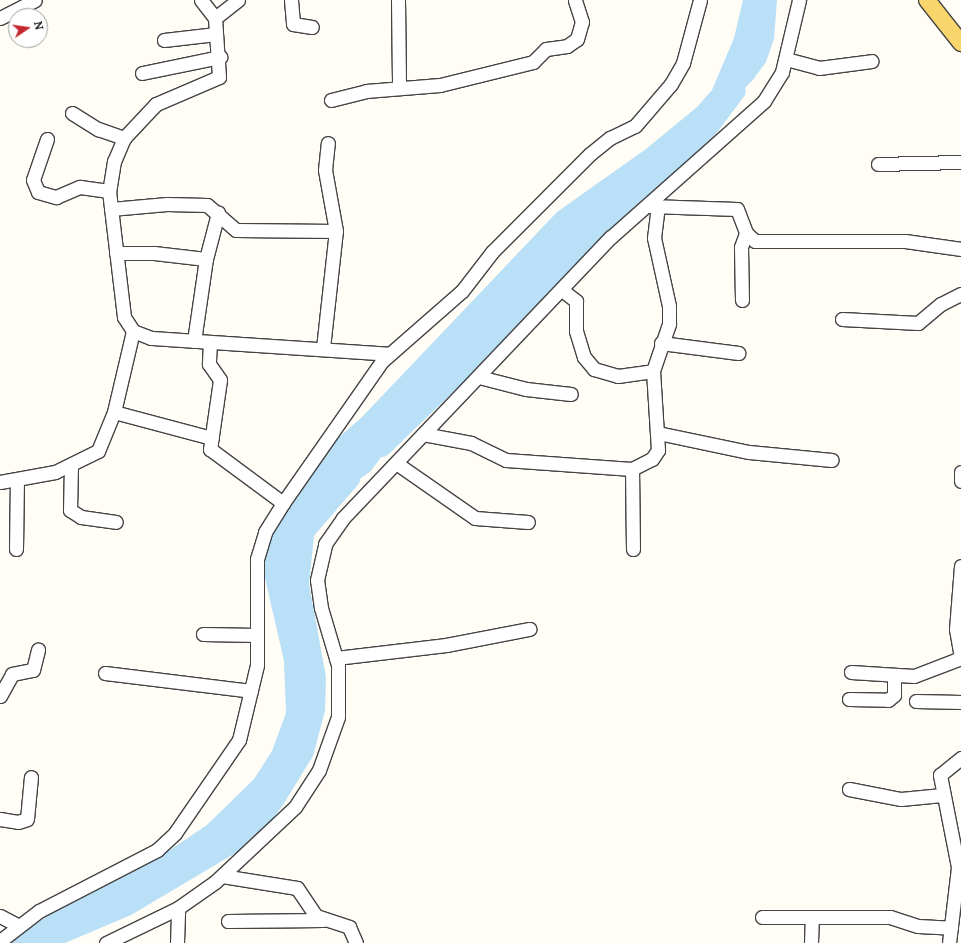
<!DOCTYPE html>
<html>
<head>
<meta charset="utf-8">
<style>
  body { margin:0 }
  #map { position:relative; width:961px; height:943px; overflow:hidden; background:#fffdf5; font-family:Lora,serif }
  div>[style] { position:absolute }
  .water>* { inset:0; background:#b9e0f7 }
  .river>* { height:18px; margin:-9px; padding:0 9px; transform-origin:9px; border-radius:9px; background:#b9e0f7 }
  .roads { filter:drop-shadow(1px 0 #444) drop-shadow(-1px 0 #444) drop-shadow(0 1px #444) drop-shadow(0 -1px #444) }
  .minor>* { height:13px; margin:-6.5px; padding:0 6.5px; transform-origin:6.5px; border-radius:6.5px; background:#fff }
  .major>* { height:16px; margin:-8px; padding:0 8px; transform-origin:8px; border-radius:8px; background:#f9d66b }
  span { translate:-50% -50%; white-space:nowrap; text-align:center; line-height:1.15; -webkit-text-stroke:4px #fff; paint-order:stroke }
  .north { position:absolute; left:8px; top:8px; width:40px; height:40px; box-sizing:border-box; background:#fff; border:1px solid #a0a0a0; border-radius:50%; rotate:77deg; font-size:11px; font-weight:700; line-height:16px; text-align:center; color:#111 }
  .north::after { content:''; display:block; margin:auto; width:14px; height:18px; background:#c4262e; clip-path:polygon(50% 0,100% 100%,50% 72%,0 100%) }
</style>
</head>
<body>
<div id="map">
  <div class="water">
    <div style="clip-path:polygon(743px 0,777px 0,774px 39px,766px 62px,752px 81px,405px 424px,371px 471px,323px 505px,315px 527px,309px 584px,326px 677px,325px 711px,313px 756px,283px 805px,261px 834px,244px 848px,131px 915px,65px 943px,9px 943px,72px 899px,161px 856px,207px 825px,254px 779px,272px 751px,286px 713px,284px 661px,264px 574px,266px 542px,276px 521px,328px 447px,362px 417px,557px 212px,646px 149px,697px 107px,712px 90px,734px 38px)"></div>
  </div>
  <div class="river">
    <div style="left:382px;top:448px;width:438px;rotate:-44deg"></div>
    <div style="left:697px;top:144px;width:66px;rotate:-53deg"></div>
    <div style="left:303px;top:535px;width:74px;rotate:-49.4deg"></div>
  </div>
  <div class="roads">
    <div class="minor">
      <div style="left:201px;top:0;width:23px;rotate:52deg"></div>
      <div style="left:238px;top:0;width:29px;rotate:142deg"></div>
      <div style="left:215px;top:18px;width:59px;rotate:86.1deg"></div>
      <div style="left:219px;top:77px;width:69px;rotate:156.8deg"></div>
      <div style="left:156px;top:104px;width:47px;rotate:133.3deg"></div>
      <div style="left:124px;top:138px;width:25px;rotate:113deg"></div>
      <div style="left:114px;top:161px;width:30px;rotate:99deg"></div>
      <div style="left:109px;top:191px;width:127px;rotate:83.2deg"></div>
      <div style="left:124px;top:317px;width:17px;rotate:57deg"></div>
      <div style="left:133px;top:331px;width:19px;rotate:21deg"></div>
      <div style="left:151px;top:338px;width:239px;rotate:3.8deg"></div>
      <div style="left:291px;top:0;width:24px;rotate:85deg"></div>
      <div style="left:293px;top:24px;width:19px;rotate:9deg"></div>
      <div style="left:398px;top:0;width:87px;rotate:89.3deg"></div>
      <div style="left:0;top:18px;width:39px;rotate:-27deg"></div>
      <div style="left:164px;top:40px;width:52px;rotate:-6.6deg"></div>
      <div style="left:786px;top:59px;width:34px;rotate:15deg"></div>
      <div style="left:819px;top:68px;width:53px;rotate:-7.5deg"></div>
      <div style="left:142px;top:73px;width:80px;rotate:-11.6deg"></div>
      <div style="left:331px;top:100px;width:36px;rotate:-14deg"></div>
      <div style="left:366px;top:91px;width:74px;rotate:-4.6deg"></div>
      <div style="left:440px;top:85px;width:96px;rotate:-13.9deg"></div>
      <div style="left:533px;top:62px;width:18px;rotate:-45deg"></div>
      <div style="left:546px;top:49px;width:21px;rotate:-8deg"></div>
      <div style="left:567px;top:46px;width:12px;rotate:-35deg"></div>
      <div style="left:577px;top:39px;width:18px;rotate:-74deg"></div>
      <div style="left:582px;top:22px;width:23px;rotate:-108deg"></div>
      <div style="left:72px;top:113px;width:31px;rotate:32deg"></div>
      <div style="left:98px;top:129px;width:28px;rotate:19deg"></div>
      <div style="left:47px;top:139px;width:43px;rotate:108.9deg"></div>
      <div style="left:33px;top:180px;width:13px;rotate:67deg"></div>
      <div style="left:38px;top:192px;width:19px;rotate:16deg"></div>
      <div style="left:56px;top:197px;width:26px;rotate:-23deg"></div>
      <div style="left:80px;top:187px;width:29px;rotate:8deg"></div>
      <div style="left:878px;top:164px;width:83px;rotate:-1.4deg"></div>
      <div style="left:649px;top:206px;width:88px;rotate:2deg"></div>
      <div style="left:737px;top:209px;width:26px;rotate:69deg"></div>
      <div style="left:746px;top:233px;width:12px;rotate:42deg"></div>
      <div style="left:755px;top:241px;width:150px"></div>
      <div style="left:905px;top:241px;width:57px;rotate:8.1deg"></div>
      <div style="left:111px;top:209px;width:56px;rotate:-5.1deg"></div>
      <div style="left:167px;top:204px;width:40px;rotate:1.4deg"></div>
      <div style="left:207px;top:205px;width:38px;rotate:41deg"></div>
      <div style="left:236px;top:230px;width:100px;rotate:0.6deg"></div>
      <div style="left:116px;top:253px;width:38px"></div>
      <div style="left:154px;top:253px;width:52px;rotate:6.6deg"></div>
      <div style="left:562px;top:290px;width:18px;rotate:38deg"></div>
      <div style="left:576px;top:301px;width:30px;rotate:90deg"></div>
      <div style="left:576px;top:331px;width:27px;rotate:73deg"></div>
      <div style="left:584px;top:357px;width:16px;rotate:50deg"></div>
      <div style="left:594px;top:369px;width:25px;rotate:16deg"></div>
      <div style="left:618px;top:376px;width:35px;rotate:-8deg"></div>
      <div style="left:742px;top:300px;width:53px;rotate:-91.1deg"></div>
      <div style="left:741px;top:247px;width:15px;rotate:-70deg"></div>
      <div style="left:842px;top:319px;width:76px;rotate:3deg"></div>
      <div style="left:918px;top:323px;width:30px;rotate:-40deg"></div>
      <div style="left:941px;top:304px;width:22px;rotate:-27deg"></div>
      <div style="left:194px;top:341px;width:83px;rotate:-81.7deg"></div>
      <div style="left:206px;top:259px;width:48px;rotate:-75.4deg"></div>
      <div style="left:210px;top:342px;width:22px;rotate:93deg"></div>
      <div style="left:209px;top:364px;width:19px;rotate:55deg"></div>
      <div style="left:220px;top:380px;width:70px;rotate:98.2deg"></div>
      <div style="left:210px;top:449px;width:91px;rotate:36.5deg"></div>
      <div style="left:661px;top:343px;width:78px;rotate:7.4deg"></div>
      <div style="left:323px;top:348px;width:118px;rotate:-83.7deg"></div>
      <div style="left:336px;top:231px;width:62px;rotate:-100.2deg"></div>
      <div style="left:325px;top:170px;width:27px;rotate:-84deg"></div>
      <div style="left:479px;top:377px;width:49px;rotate:14.3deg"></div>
      <div style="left:526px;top:389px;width:45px;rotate:6.3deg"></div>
      <div style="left:114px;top:412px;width:101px;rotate:14.9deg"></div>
      <div style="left:658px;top:433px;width:93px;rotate:11.8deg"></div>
      <div style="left:749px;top:452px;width:83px;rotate:5.5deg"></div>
      <div style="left:423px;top:434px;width:49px;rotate:10.6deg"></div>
      <div style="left:471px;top:443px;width:39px;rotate:26deg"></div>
      <div style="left:506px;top:460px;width:126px;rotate:4.1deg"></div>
      <div style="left:396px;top:463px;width:96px;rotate:34.8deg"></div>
      <div style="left:475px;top:518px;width:53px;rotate:4.3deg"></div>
      <div style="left:71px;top:466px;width:44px;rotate:91.3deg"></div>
      <div style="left:70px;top:510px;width:13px;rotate:32deg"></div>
      <div style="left:81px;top:517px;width:35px;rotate:8deg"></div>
      <div style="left:961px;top:472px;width:9px;rotate:90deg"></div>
      <div style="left:0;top:482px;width:56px;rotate:-10.3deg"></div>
      <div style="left:55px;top:472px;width:48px;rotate:-26deg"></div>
      <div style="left:98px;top:451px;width:42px;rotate:-67.7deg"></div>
      <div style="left:114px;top:412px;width:83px;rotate:-76.8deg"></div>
      <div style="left:16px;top:549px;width:69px;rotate:-89.2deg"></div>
      <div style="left:633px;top:549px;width:80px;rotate:-90.7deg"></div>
      <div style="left:632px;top:469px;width:22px;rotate:-27deg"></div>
      <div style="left:652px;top:459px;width:11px;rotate:-56deg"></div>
      <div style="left:658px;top:450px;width:79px;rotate:-93.6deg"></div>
      <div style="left:653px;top:371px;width:50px;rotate:-71.2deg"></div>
      <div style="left:669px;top:324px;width:18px;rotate:-90deg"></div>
      <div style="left:669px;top:306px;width:70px;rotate:-102.4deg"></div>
      <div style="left:654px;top:238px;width:31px;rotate:-83deg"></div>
      <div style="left:961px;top:566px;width:63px;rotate:94.5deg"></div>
      <div style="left:956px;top:629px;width:28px;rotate:80deg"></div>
      <div style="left:203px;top:634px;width:54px;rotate:1.1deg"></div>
      <div style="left:336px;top:658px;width:111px;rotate:-6.7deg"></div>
      <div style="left:446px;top:645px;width:85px;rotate:-10.9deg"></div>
      <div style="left:851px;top:672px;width:63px;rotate:3.6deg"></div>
      <div style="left:914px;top:676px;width:50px;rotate:-21deg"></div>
      <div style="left:105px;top:673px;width:147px;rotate:7deg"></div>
      <div style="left:0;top:696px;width:25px;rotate:-61deg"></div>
      <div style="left:12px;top:674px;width:21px;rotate:-11deg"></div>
      <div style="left:33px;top:670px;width:21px;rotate:-76deg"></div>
      <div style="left:849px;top:699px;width:39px;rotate:1deg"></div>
      <div style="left:888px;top:700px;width:8px;rotate:-40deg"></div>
      <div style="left:894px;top:695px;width:20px;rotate:-90deg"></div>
      <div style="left:916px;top:701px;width:45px;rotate:1.3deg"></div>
      <div style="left:849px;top:789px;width:53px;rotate:10.9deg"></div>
      <div style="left:901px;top:799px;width:41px;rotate:-5.6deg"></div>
      <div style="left:0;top:819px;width:18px;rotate:9deg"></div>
      <div style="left:18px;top:822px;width:9px;rotate:-18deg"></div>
      <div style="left:27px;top:819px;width:42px;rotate:-84.6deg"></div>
      <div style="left:222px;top:876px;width:76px;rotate:9.1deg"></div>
      <div style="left:297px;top:888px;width:34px;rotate:56deg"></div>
      <div style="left:316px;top:916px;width:35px;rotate:18deg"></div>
      <div style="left:349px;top:927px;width:17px;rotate:66deg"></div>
      <div style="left:0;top:916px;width:21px;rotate:28deg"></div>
      <div style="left:762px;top:917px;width:128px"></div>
      <div style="left:890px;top:917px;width:29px;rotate:18deg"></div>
      <div style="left:918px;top:926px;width:33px;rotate:3deg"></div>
      <div style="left:228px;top:921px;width:95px;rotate:-0.6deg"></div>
      <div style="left:0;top:941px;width:49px;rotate:-37.6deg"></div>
      <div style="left:39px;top:911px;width:133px;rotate:-27.3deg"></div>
      <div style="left:157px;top:850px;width:25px;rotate:-43deg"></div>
      <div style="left:175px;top:833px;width:113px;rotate:-55.5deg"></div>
      <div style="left:239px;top:740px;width:77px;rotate:-76.5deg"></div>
      <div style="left:257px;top:665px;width:106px;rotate:-90deg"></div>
      <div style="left:257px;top:559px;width:28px;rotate:-73deg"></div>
      <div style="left:265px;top:532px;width:34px;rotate:-58deg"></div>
      <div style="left:283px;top:503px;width:173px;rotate:-55.1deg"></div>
      <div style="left:382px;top:361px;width:106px;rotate:-41.2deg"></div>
      <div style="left:462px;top:291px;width:49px;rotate:-52.4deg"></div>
      <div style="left:492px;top:252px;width:139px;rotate:-45deg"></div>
      <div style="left:590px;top:154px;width:26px;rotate:-39deg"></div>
      <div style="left:610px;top:138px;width:28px;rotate:-26deg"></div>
      <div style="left:635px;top:126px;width:55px;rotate:-49.4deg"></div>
      <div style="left:671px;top:84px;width:24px;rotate:-60deg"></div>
      <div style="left:683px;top:63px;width:65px;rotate:-74.9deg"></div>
      <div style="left:106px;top:943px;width:80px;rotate:-25.9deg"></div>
      <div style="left:178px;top:908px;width:45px;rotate:-35.1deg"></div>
      <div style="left:215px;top:882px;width:110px;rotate:-43.2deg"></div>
      <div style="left:295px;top:807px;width:44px;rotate:-57deg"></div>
      <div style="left:319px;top:770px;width:56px;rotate:-70.3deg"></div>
      <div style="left:338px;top:717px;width:52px;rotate:-90deg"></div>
      <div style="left:338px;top:665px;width:59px;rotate:-106.6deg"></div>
      <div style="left:321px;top:608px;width:28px;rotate:-98deg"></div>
      <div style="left:317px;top:580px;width:37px;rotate:-77deg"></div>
      <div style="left:325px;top:544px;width:32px;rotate:-55deg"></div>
      <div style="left:343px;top:518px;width:388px;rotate:-46.4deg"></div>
      <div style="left:611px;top:237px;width:205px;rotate:-41.6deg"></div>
      <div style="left:764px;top:101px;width:34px;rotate:-58deg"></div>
      <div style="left:782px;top:72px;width:74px;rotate:-76.7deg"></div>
      <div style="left:177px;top:943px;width:35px;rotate:-88deg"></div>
      <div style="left:811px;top:943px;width:26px;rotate:-88deg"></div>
      <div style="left:949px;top:943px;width:77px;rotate:-83.2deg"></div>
      <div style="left:958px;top:867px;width:94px;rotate:-101.1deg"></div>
      <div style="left:940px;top:775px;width:27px;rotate:-39deg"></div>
    </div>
    <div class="major">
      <div style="left:927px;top:0;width:55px;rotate:51.7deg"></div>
    </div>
  </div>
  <div class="north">N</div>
</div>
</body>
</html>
